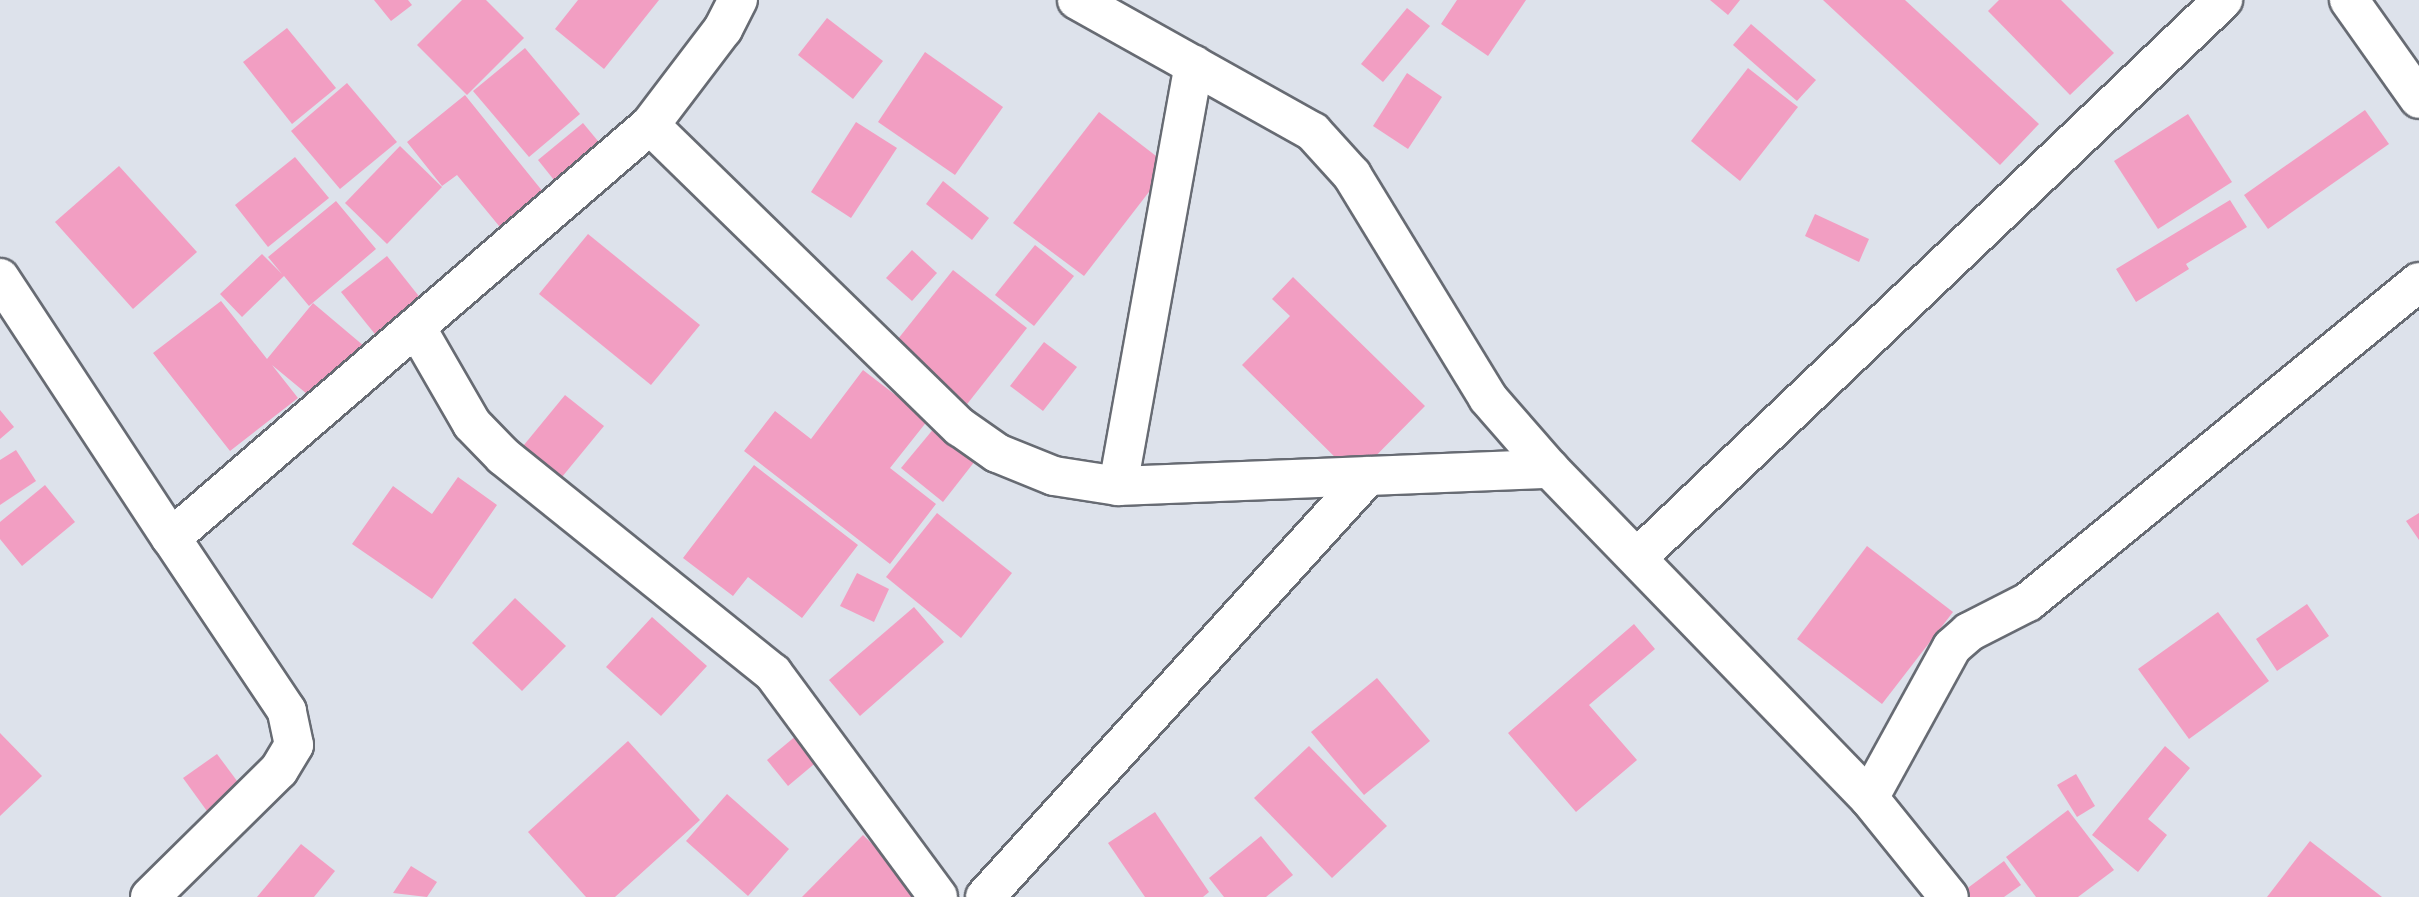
<!DOCTYPE html>
<html>
<head>
<meta charset="utf-8">
<style>
  body { margin:0 }
  #map { position:relative; width:2419px; height:897px; overflow:hidden; background:#dde2eb; font-family:Overpass,sans-serif }
  div>[style] { position:absolute }
  .building>* { inset:0; background:#f29ec2 }
  .roads { filter:drop-shadow(2px 0 #676b73) drop-shadow(-2px 0 #676b73) drop-shadow(0 2px #676b73) drop-shadow(0 -2px #676b73) }
  .minor>* { height:38px; margin:-19px; padding:0 19px; transform-origin:19px; border-radius:19px; background:#fff }
  span { translate:-50% -50%; white-space:nowrap; text-align:center; line-height:1.15; -webkit-text-stroke:6px #eaeff9; paint-order:stroke }
</style>
</head>
<body>
<div id="map">
  <div class="building">
    <div style="clip-path:polygon(374px 0,408px 0,412px 5px,391px 21px)"></div>
    <div style="clip-path:polygon(462px 0,486px 0,524px 38px,467px 95px,417px 45px)"></div>
    <div style="clip-path:polygon(578px 0,659px 0,604px 69px,555px 29px)"></div>
    <div style="clip-path:polygon(1457px 0,1526px 0,1488px 56px,1441px 24px)"></div>
    <div style="clip-path:polygon(1710px 0,1740px 0,1728px 15px)"></div>
    <div style="clip-path:polygon(1823px 0,1905px 0,2039px 124px,2000px 165px)"></div>
    <div style="clip-path:polygon(1999px 0,2061px 0,2114px 53px,2070px 95px,1988px 11px)"></div>
    <div style="clip-path:polygon(1407px 8px,1430px 26px,1383px 82px,1361px 64px)"></div>
    <div style="clip-path:polygon(827px 18px,883px 61px,853px 99px,798px 55px)"></div>
    <div style="clip-path:polygon(1751px 24px,1816px 80px,1797px 101px,1733px 45px)"></div>
    <div style="clip-path:polygon(287px 28px,336px 88px,292px 124px,243px 62px)"></div>
    <div style="clip-path:polygon(525px 48px,580px 114px,529px 157px,473px 91px)"></div>
    <div style="clip-path:polygon(925px 52px,1003px 107px,955px 175px,878px 122px)"></div>
    <div style="clip-path:polygon(1748px 68px,1798px 107px,1740px 181px,1691px 141px)"></div>
    <div style="clip-path:polygon(1407px 73px,1442px 97px,1408px 149px,1373px 126px)"></div>
    <div style="clip-path:polygon(347px 83px,397px 142px,340px 189px,291px 131px)"></div>
    <div style="clip-path:polygon(465px 95px,556px 208px,513px 243px,457px 175px,442px 186px,407px 142px)"></div>
    <div style="clip-path:polygon(2365px 110px,2389px 144px,2268px 229px,2244px 195px)"></div>
    <div style="clip-path:polygon(1099px 112px,1169px 166px,1084px 276px,1013px 223px)"></div>
    <div style="clip-path:polygon(2188px 114px,2232px 182px,2158px 229px,2114px 161px)"></div>
    <div style="clip-path:polygon(856px 122px,897px 148px,851px 218px,811px 192px)"></div>
    <div style="clip-path:polygon(583px 123px,612px 158px,566px 195px,538px 160px)"></div>
    <div style="clip-path:polygon(400px 146px,442px 187px,387px 244px,345px 203px)"></div>
    <div style="clip-path:polygon(295px 157px,329px 198px,268px 247px,235px 205px)"></div>
    <div style="clip-path:polygon(119px 166px,197px 252px,133px 309px,55px 222px)"></div>
    <div style="clip-path:polygon(943px 181px,989px 218px,972px 240px,926px 204px)"></div>
    <div style="clip-path:polygon(2230px 200px,2247px 227px,2186px 264px,2189px 269px,2136px 302px,2116px 269px)"></div>
    <div style="clip-path:polygon(336px 201px,376px 249px,309px 306px,284px 276px,242px 317px,220px 294px,262px 254px,282px 274px,268px 257px)"></div>
    <div style="clip-path:polygon(1815px 214px,1869px 239px,1859px 262px,1805px 236px)"></div>
    <div style="clip-path:polygon(588px 234px,700px 325px,651px 385px,539px 294px)"></div>
    <div style="clip-path:polygon(1035px 245px,1074px 276px,1034px 326px,995px 295px)"></div>
    <div style="clip-path:polygon(912px 250px,937px 273px,912px 301px,886px 278px)"></div>
    <div style="clip-path:polygon(387px 256px,433px 314px,387px 349px,341px 292px)"></div>
    <div style="clip-path:polygon(953px 270px,1027px 328px,964px 408px,890px 349px)"></div>
    <div style="clip-path:polygon(1293px 277px,1425px 406px,1355px 477px,1242px 365px,1290px 316px,1272px 299px)"></div>
    <div style="clip-path:polygon(221px 301px,267px 359px,313px 303px,377px 357px,330px 413px,272px 365px,298px 398px,230px 451px,153px 353px)"></div>
    <div style="clip-path:polygon(1044px 342px,1077px 367px,1043px 411px,1010px 386px)"></div>
    <div style="clip-path:polygon(863px 370px,928px 420px,890px 468px,936px 504px,890px 564px,744px 451px,775px 411px,811px 439px)"></div>
    <div style="clip-path:polygon(565px 395px,604px 426px,557px 483px,519px 451px)"></div>
    <div style="clip-path:polygon(0 410px,14px 427px,0 439px)"></div>
    <div style="clip-path:polygon(935px 427px,975px 461px,943px 502px,901px 468px)"></div>
    <div style="clip-path:polygon(16px 450px,36px 481px,0 505px,0 460px)"></div>
    <div style="clip-path:polygon(754px 465px,858px 545px,802px 618px,748px 577px,733px 596px,683px 558px)"></div>
    <div style="clip-path:polygon(458px 477px,497px 505px,432px 599px,352px 544px,393px 486px,432px 514px)"></div>
    <div style="clip-path:polygon(45px 485px,75px 522px,22px 566px,0 539px,0 522px)"></div>
    <div style="clip-path:polygon(937px 513px,1012px 573px,961px 638px,886px 577px)"></div>
    <div style="clip-path:polygon(2419px 513px,2419px 540px,2406px 521px)"></div>
    <div style="clip-path:polygon(1867px 546px,1953px 612px,1882px 704px,1797px 639px)"></div>
    <div style="clip-path:polygon(857px 573px,889px 589px,874px 622px,840px 606px)"></div>
    <div style="clip-path:polygon(515px 598px,566px 646px,522px 691px,472px 643px)"></div>
    <div style="clip-path:polygon(2307px 604px,2329px 636px,2277px 671px,2256px 639px)"></div>
    <div style="clip-path:polygon(914px 607px,944px 642px,860px 716px,829px 680px)"></div>
    <div style="clip-path:polygon(2218px 612px,2269px 681px,2189px 739px,2138px 669px)"></div>
    <div style="clip-path:polygon(652px 617px,707px 666px,661px 716px,606px 667px)"></div>
    <div style="clip-path:polygon(1634px 624px,1655px 649px,1589px 705px,1637px 760px,1576px 812px,1508px 733px)"></div>
    <div style="clip-path:polygon(1377px 678px,1430px 741px,1364px 795px,1311px 732px)"></div>
    <div style="clip-path:polygon(0 733px,42px 776px,0 816px)"></div>
    <div style="clip-path:polygon(797px 735px,819px 760px,788px 786px,767px 760px)"></div>
    <div style="clip-path:polygon(628px 741px,700px 820px,615px 897px,586px 897px,528px 832px)"></div>
    <div style="clip-path:polygon(1309px 746px,1387px 826px,1332px 878px,1254px 798px)"></div>
    <div style="clip-path:polygon(2165px 746px,2190px 768px,2148px 819px,2167px 835px,2138px 872px,2092px 835px)"></div>
    <div style="clip-path:polygon(217px 754px,246px 793px,212px 818px,183px 778px)"></div>
    <div style="clip-path:polygon(2076px 774px,2095px 806px,2077px 817px,2057px 785px)"></div>
    <div style="clip-path:polygon(727px 794px,789px 849px,748px 896px,686px 841px)"></div>
    <div style="clip-path:polygon(2068px 810px,2114px 870px,2078px 897px,2036px 897px,2006px 857px)"></div>
    <div style="clip-path:polygon(1155px 812px,1209px 892px,1203px 897px,1145px 897px,1108px 843px)"></div>
    <div style="clip-path:polygon(863px 835px,927px 897px,802px 897px)"></div>
    <div style="clip-path:polygon(1261px 836px,1293px 875px,1266px 897px,1224px 897px,1209px 878px)"></div>
    <div style="clip-path:polygon(2310px 841px,2382px 897px,2267px 897px)"></div>
    <div style="clip-path:polygon(301px 844px,335px 871px,314px 897px,257px 897px)"></div>
    <div style="clip-path:polygon(2004px 861px,2021px 885px,2004px 897px,1970px 897px,1965px 890px)"></div>
    <div style="clip-path:polygon(411px 866px,437px 882px,427px 897px,393px 893px)"></div>
  </div>
  <div class="roads">
    <div class="minor">
      <div style="left:1077px;top:0;width:270px;rotate:29.2deg"></div>
      <div style="left:1313px;top:132px;width:58px;rotate:47.8deg"></div>
      <div style="left:1352px;top:175px;width:261px;rotate:58.6deg"></div>
      <div style="left:1488px;top:398px;width:94px;rotate:48.9deg"></div>
      <div style="left:1550px;top:469px;width:458px;rotate:45.9deg"></div>
      <div style="left:1869px;top:798px;width:127px;rotate:51.1deg"></div>
      <div style="left:2349px;top:0;width:121px;rotate:54.7deg"></div>
      <div style="left:650px;top:125px;width:433px;rotate:44.3deg"></div>
      <div style="left:960px;top:427px;width:45px;rotate:35.1deg"></div>
      <div style="left:997px;top:453px;width:61px;rotate:22deg"></div>
      <div style="left:1054px;top:476px;width:65px;rotate:8.9deg"></div>
      <div style="left:1118px;top:486px;width:432px;rotate:-2.3deg"></div>
      <div style="left:0;top:278px;width:311px;rotate:56.7deg"></div>
      <div style="left:416px;top:327px;width:112px;rotate:60deg"></div>
      <div style="left:472px;top:424px;width:45px;rotate:45.9deg"></div>
      <div style="left:503px;top:456px;width:346px;rotate:38.8deg"></div>
      <div style="left:773px;top:673px;width:278px;rotate:53.6deg"></div>
      <div style="left:1118px;top:486px;width:428px;rotate:-79.8deg"></div>
      <div style="left:1638px;top:557px;width:808px;rotate:-43.6deg"></div>
      <div style="left:1869px;top:798px;width:172px;rotate:-61.2deg"></div>
      <div style="left:1952px;top:647px;width:23px;rotate:-41deg"></div>
      <div style="left:1969px;top:632px;width:66px;rotate:-27deg"></div>
      <div style="left:2028px;top:602px;width:505px;rotate:-39.3deg"></div>
      <div style="left:150px;top:897px;width:181px;rotate:-44.6deg"></div>
      <div style="left:279px;top:770px;width:29px;rotate:-59deg"></div>
      <div style="left:294px;top:745px;width:35px;rotate:-102deg"></div>
      <div style="left:287px;top:711px;width:208px;rotate:-123.8deg"></div>
      <div style="left:171px;top:538px;width:632px;rotate:-40.77deg"></div>
      <div style="left:650px;top:125px;width:121px;rotate:-52.8deg"></div>
      <div style="left:723px;top:29px;width:33px;rotate:-63deg"></div>
      <div style="left:985px;top:897px;width:569px;rotate:-47.71deg"></div>
    </div>
  </div>
</div>
</body>
</html>
